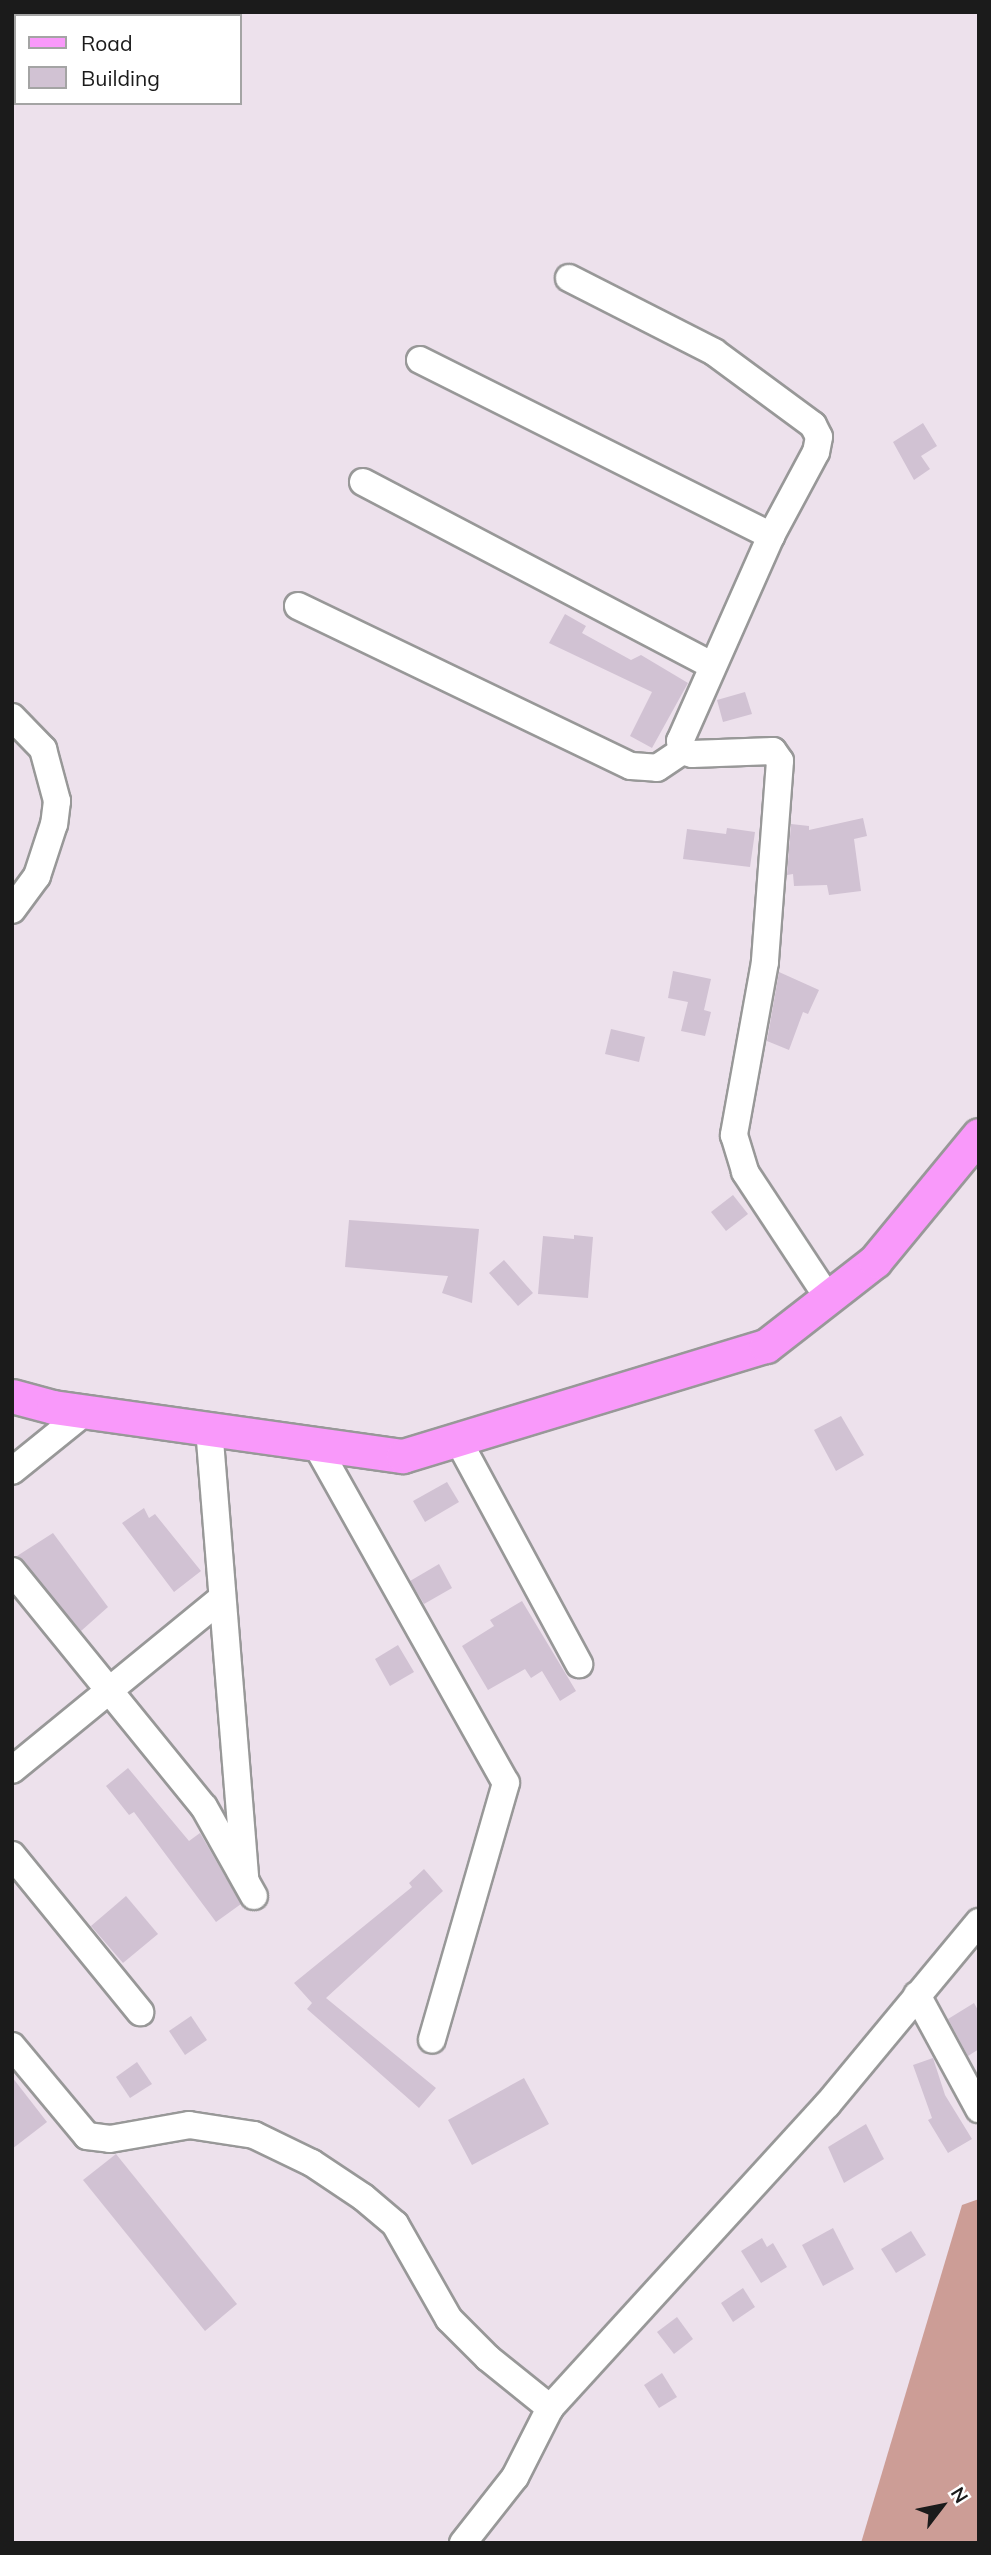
<!DOCTYPE html>
<html>
<head>
<meta charset="utf-8">
<style>
  body { margin:0 }
  #map { position:relative; width:991px; height:2555px; overflow:hidden; background:#ede1ec; font-family:Mulish,sans-serif }
  div>[style] { position:absolute }
  .forest>* { inset:0; background:#cc9d96 }
  .building>* { inset:0; background:#d1c2d3 }
  .roads { filter:drop-shadow(2px 0 #989898) drop-shadow(-2px 0 #989898) drop-shadow(0 2px #989898) drop-shadow(0 -2px #989898) }
  .minor>* { height:26px; margin:-13px; padding:0 13px; transform-origin:13px; border-radius:13px; background:#fff }
  .major>* { height:33px; margin:-16.5px; padding:0 16.5px; transform-origin:16.5px; border-radius:16.5px; background:#f999fa }
  span { translate:-50% -50%; white-space:nowrap; text-align:center; line-height:1.15; -webkit-text-stroke:5px #fff; paint-order:stroke }
  .frame { position:absolute; inset:0; border:14px solid #1b1b1b; pointer-events:none }
  .legend { position:absolute; left:14px; top:14px; width:228px; height:91px; box-sizing:border-box; background:#fff; border:2px solid #a4a4a4; margin:0; padding:9px 12px; list-style:none; font-size:21px; color:#1b1b1b }
  .legend li { display:flex; align-items:center; gap:14px; height:35px }
  .legend b { width:35px; border:2px solid #a4a4a4 }
  .north { position:absolute; left:907px; top:2471px; width:70px; height:70px; -webkit-text-stroke:5px #fff; paint-order:stroke; rotate:58deg; font-size:19px; font-weight:700; line-height:28px; text-align:center; color:#1b1b1b }
  .north::after { content:''; display:block; margin:auto; width:24px; height:32px; background:#1b1b1b; clip-path:polygon(50% 0,100% 100%,50% 72%,0 100%) }
</style>
</head>
<body>
<div id="map">
  <div class="forest">
    <div style="clip-path:polygon(979px 2199px,979px 2543px,861px 2543px,962px 2205px)"></div>
  </div>
  <div class="building">
    <div style="clip-path:polygon(923px 423px,937px 446px,921px 456px,930px 469px,914px 480px,893px 442px)"></div>
    <div style="clip-path:polygon(565px 614px,586px 626px,582px 633px,631px 660px,641px 655px,688px 683px,652px 748px,630px 736px,652px 692px,549px 643px)"></div>
    <div style="clip-path:polygon(745px 692px,752px 714px,723px 722px,717px 700px)"></div>
    <div style="clip-path:polygon(863px 818px,867px 836px,854px 839px,861px 891px,829px 895px,827px 885px,794px 886px,793px 874px,787px 875px,791px 824px,809px 826px,809px 830px)"></div>
    <div style="clip-path:polygon(727px 828px,755px 832px,750px 867px,683px 859px,687px 829px,726px 834px)"></div>
    <div style="clip-path:polygon(673px 971px,711px 979px,704px 1010px,711px 1012px,705px 1036px,681px 1031px,688px 1002px,668px 998px)"></div>
    <div style="clip-path:polygon(779px 972px,819px 990px,808px 1014px,803px 1012px,789px 1050px,767px 1041px)"></div>
    <div style="clip-path:polygon(611px 1029px,645px 1037px,639px 1062px,605px 1054px)"></div>
    <div style="clip-path:polygon(733px 1195px,748px 1214px,726px 1231px,711px 1212px)"></div>
    <div style="clip-path:polygon(349px 1220px,479px 1229px,472px 1303px,442px 1293px,448px 1276px,345px 1267px)"></div>
    <div style="clip-path:polygon(574px 1235px,593px 1237px,588px 1298px,538px 1294px,543px 1236px,574px 1239px)"></div>
    <div style="clip-path:polygon(504px 1260px,533px 1293px,518px 1306px,489px 1273px)"></div>
    <div style="clip-path:polygon(841px 1416px,864px 1455px,836px 1471px,814px 1430px)"></div>
    <div style="clip-path:polygon(447px 1482px,459px 1502px,425px 1522px,413px 1501px)"></div>
    <div style="clip-path:polygon(144px 1508px,149px 1518px,155px 1514px,201px 1571px,174px 1592px,122px 1523px)"></div>
    <div style="clip-path:polygon(53px 1533px,108px 1607px,81px 1631px,17px 1556px)"></div>
    <div style="clip-path:polygon(439px 1564px,452px 1588px,424px 1604px,410px 1581px)"></div>
    <div style="clip-path:polygon(522px 1601px,576px 1691px,560px 1701px,542px 1671px,531px 1678px,525px 1669px,488px 1690px,462px 1646px,494px 1626px,490px 1620px)"></div>
    <div style="clip-path:polygon(398px 1645px,414px 1672px,390px 1686px,375px 1659px)"></div>
    <div style="clip-path:polygon(128px 1768px,189px 1841px,200px 1833px,241px 1904px,216px 1922px,134px 1812px,129px 1815px,106px 1786px)"></div>
    <div style="clip-path:polygon(424px 1869px,443px 1891px,326px 1998px,436px 2088px,419px 2108px,307px 2009px,312px 2003px,294px 1983px,412px 1887px,409px 1883px)"></div>
    <div style="clip-path:polygon(126px 1896px,158px 1934px,123px 1963px,91px 1926px)"></div>
    <div style="clip-path:polygon(974px 2003px,979px 2012px,979px 2049px,968px 2056px,948px 2019px)"></div>
    <div style="clip-path:polygon(191px 2016px,207px 2040px,185px 2055px,169px 2031px)"></div>
    <div style="clip-path:polygon(933px 2058px,945px 2095px,972px 2139px,948px 2153px,928px 2120px,932px 2118px,913px 2065px)"></div>
    <div style="clip-path:polygon(137px 2062px,152px 2084px,130px 2098px,116px 2077px)"></div>
    <div style="clip-path:polygon(12px 2077px,47px 2122px,12px 2149px)"></div>
    <div style="clip-path:polygon(524px 2078px,549px 2124px,472px 2165px,448px 2120px)"></div>
    <div style="clip-path:polygon(866px 2124px,884px 2159px,844px 2183px,828px 2147px)"></div>
    <div style="clip-path:polygon(116px 2154px,237px 2304px,205px 2331px,83px 2180px)"></div>
    <div style="clip-path:polygon(833px 2228px,854px 2269px,823px 2286px,802px 2245px)"></div>
    <div style="clip-path:polygon(911px 2231px,926px 2255px,896px 2273px,881px 2249px)"></div>
    <div style="clip-path:polygon(762px 2238px,767px 2247px,773px 2243px,787px 2267px,761px 2283px,741px 2251px)"></div>
    <div style="clip-path:polygon(743px 2288px,755px 2307px,733px 2322px,721px 2303px)"></div>
    <div style="clip-path:polygon(677px 2317px,693px 2339px,674px 2354px,657px 2332px)"></div>
    <div style="clip-path:polygon(662px 2373px,677px 2397px,659px 2408px,644px 2385px)"></div>
  </div>
  <div class="roads">
    <div class="minor">
      <div style="left:569px;top:278px;width:163px;rotate:27deg"></div>
      <div style="left:714px;top:352px;width:123px;rotate:36.4deg"></div>
      <div style="left:813px;top:425px;width:13px;rotate:63deg"></div>
      <div style="left:819px;top:437px;width:15px;rotate:101deg"></div>
      <div style="left:816px;top:452px;width:95px;rotate:118.2deg"></div>
      <div style="left:771px;top:536px;width:224px;rotate:113.9deg"></div>
      <div style="left:680px;top:741px;width:10px;rotate:79deg"></div>
      <div style="left:682px;top:751px;width:10px;rotate:17deg"></div>
      <div style="left:692px;top:754px;width:81px;rotate:-2.1deg"></div>
      <div style="left:773px;top:751px;width:12px;rotate:55deg"></div>
      <div style="left:780px;top:761px;width:202px;rotate:94.3deg"></div>
      <div style="left:765px;top:962px;width:176px;rotate:100.2deg"></div>
      <div style="left:734px;top:1135px;width:39px;rotate:73deg"></div>
      <div style="left:745px;top:1172px;width:151px;rotate:56.6deg"></div>
      <div style="left:420px;top:360px;width:393px;rotate:26.6deg"></div>
      <div style="left:363px;top:482px;width:394px;rotate:27.7deg"></div>
      <div style="left:298px;top:606px;width:369px;rotate:25.7deg"></div>
      <div style="left:631px;top:766px;width:26px;rotate:4deg"></div>
      <div style="left:657px;top:768px;width:30px;rotate:-34deg"></div>
      <div style="left:12px;top:717px;width:45px;rotate:45.9deg"></div>
      <div style="left:43px;top:749px;width:54px;rotate:74.9deg"></div>
      <div style="left:57px;top:801px;width:23px;rotate:97deg"></div>
      <div style="left:54px;top:824px;width:55px;rotate:108.1deg"></div>
      <div style="left:37px;top:876px;width:42px;rotate:126.3deg"></div>
      <div style="left:209px;top:1428px;width:452px;rotate:85.4deg"></div>
      <div style="left:458px;top:1440px;width:255px;rotate:61.6deg"></div>
      <div style="left:314px;top:1441px;width:392px;rotate:60.7deg"></div>
      <div style="left:506px;top:1783px;width:267px;rotate:106.1deg"></div>
      <div style="left:12px;top:1471px;width:94px;rotate:-38.9deg"></div>
      <div style="left:12px;top:1571px;width:304px;rotate:50.9deg"></div>
      <div style="left:204px;top:1807px;width:102px;rotate:60.7deg"></div>
      <div style="left:12px;top:1770px;width:271px;rotate:-39.3deg"></div>
      <div style="left:12px;top:1855px;width:203px;rotate:50.8deg"></div>
      <div style="left:917px;top:1995px;width:130px;rotate:61.5deg"></div>
      <div style="left:12px;top:2046px;width:117px;rotate:50.2deg"></div>
      <div style="left:87px;top:2136px;width:23px;rotate:7deg"></div>
      <div style="left:110px;top:2139px;width:80px;rotate:-10deg"></div>
      <div style="left:189px;top:2125px;width:66px;rotate:8.7deg"></div>
      <div style="left:254px;top:2135px;width:64px;rotate:25.8deg"></div>
      <div style="left:312px;top:2163px;width:61px;rotate:33.7deg"></div>
      <div style="left:363px;top:2197px;width:42px;rotate:40.2deg"></div>
      <div style="left:395px;top:2224px;width:109px;rotate:60.4deg"></div>
      <div style="left:449px;top:2319px;width:55px;rotate:45deg"></div>
      <div style="left:488px;top:2358px;width:80px;rotate:38.9deg"></div>
      <div style="left:463px;top:2543px;width:84px;rotate:-51.8deg"></div>
      <div style="left:515px;top:2477px;width:77px;rotate:-63.1deg"></div>
      <div style="left:550px;top:2408px;width:411px;rotate:-47.6deg"></div>
      <div style="left:827px;top:2105px;width:238px;rotate:-50.3deg"></div>
    </div>
    <div class="major">
      <div style="left:12px;top:1396px;width:42px;rotate:15deg"></div>
      <div style="left:53px;top:1407px;width:353px;rotate:8deg"></div>
      <div style="left:403px;top:1456px;width:379px;rotate:-16.9deg"></div>
      <div style="left:766px;top:1346px;width:138px;rotate:-37.9deg"></div>
      <div style="left:875px;top:1261px;width:163px;rotate:-50.5deg"></div>
    </div>
  </div>
  <div class="frame"></div>
  <ul class="legend">
  <li><b style="height:9px;background:#f999fa"></b>Road</li>
  <li><b style="height:19px;background:#d1c2d3"></b>Building</li>
  </ul>
  <div class="north">N</div>
</div>
</body>
</html>
